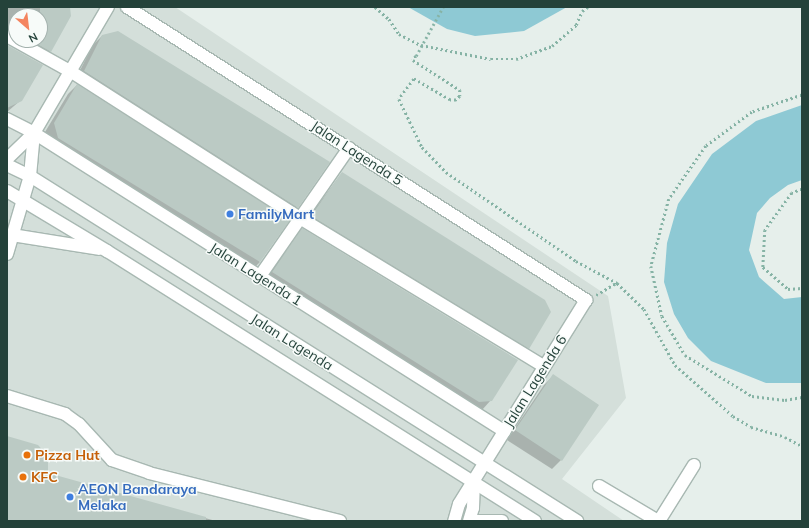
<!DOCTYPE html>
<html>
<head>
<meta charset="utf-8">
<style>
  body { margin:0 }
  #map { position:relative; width:809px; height:528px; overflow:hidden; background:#e6efeb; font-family:Mulish,sans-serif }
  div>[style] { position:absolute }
  .built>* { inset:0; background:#d4dfda }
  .water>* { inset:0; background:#8ec9d4 }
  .shadow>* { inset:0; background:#0003 }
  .building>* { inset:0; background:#bbcac4 }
  .path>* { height:2.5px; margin-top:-1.25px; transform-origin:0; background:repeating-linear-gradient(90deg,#86b3a5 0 2px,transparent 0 5px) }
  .roads { filter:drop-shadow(1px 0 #a8b8b2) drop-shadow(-1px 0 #a8b8b2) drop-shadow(0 1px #a8b8b2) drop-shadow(0 -1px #a8b8b2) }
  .minor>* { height:12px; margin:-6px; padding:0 6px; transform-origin:6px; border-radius:6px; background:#fff }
  .path-bridge>* { height:2.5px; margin-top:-1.25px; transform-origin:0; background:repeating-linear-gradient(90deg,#86b3a5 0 2px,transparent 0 5px) }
  .dots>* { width:11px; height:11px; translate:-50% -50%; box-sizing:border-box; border:2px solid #f7fbf9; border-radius:50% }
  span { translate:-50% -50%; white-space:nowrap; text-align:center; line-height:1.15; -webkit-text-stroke:3px #f7fbf9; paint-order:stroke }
  .street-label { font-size:14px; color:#24423a }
  .shop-label { font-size:14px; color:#366cbe; font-weight:700 }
  .left { translate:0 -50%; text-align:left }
  .food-label { font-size:14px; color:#c56008; font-weight:700 }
  .frame { position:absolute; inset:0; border:8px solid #24423a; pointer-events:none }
  .north { position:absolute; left:8px; top:8px; width:40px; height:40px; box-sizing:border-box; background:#f7fbf9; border:1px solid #a3b1ad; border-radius:50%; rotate:152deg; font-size:11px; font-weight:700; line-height:16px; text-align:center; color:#24423a }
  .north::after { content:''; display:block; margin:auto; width:14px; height:18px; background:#f4845f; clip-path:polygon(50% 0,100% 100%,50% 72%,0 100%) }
</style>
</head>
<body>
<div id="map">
  <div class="built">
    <div style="clip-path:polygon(evenodd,7px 7px,175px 7px,608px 296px,626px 398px,562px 479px,624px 521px,7px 521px,7px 7px,16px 16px,40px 16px,40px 40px,16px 40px,16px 16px)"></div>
  </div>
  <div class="water">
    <div style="clip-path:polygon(408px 7px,567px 7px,524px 31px,475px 36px,447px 29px)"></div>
    <div style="clip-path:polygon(802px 105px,802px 180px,788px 185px,770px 198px,757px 213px,749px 250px,759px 277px,784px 299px,802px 297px,802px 383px,766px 383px,711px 361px,688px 338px,674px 314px,664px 282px,667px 243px,678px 204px,712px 154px,756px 121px)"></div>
  </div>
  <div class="shadow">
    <div style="clip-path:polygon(evenodd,7px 7px,69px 7px,50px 51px,41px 60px,7px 41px,7px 7px,16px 16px,40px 16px,40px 40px,16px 40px,16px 16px)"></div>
    <div style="clip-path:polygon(102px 36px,297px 207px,288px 216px,75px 80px,93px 45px)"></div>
    <div style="clip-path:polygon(7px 46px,21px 100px,7px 112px)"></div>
    <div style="clip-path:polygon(77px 85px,260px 262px,251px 271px,50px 147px,45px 132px,68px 94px)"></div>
    <div style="clip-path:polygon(342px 173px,528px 348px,519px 357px,303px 225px)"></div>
    <div style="clip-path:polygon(303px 229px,491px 400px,482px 410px,470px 410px,263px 282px)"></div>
    <div style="clip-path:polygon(553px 376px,598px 405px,561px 460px,552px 469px,507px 440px,544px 385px)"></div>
    <div style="clip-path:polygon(7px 437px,47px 474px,216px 521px,7px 521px)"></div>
  </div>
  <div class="building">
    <div style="clip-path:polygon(40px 7px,70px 7px,71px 16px,51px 52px,30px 40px,40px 40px)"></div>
    <div style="clip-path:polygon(118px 31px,330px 162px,298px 208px,84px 71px,102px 35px)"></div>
    <div style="clip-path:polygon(7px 45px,43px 65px,22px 101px,7px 108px)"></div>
    <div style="clip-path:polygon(77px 84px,290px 220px,260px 262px,58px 138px,54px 123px)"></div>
    <div style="clip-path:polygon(342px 172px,545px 300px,551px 312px,529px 349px,311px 216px)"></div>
    <div style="clip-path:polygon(302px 228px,518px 360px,492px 401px,479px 402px,272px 272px)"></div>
    <div style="clip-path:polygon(553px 374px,599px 405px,562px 461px,515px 430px)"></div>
    <div style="clip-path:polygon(7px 436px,38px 445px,48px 456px,48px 473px,206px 517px,206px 521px,7px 521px)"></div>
  </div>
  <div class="path">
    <div style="left:375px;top:7px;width:18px;rotate:41deg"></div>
    <div style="left:389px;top:19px;width:18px;rotate:56deg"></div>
    <div style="left:399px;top:34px;width:25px;rotate:27deg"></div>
    <div style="left:421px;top:45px;width:71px;rotate:11.3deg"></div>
    <div style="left:491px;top:59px;width:25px"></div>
    <div style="left:516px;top:59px;width:38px;rotate:-20deg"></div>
    <div style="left:552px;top:46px;width:32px;rotate:-41deg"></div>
    <div style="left:576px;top:25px;width:15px;rotate:-67deg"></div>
    <div style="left:582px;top:11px;width:7px;rotate:-34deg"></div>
    <div style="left:416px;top:56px;width:5px;rotate:127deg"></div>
    <div style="left:413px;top:60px;width:56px;rotate:32.6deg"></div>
    <div style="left:460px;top:90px;width:6px;rotate:90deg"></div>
    <div style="left:460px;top:96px;width:6px;rotate:135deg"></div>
    <div style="left:456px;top:100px;width:6px;rotate:180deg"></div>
    <div style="left:450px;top:100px;width:42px;rotate:-149.7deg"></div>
    <div style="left:414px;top:79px;width:25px;rotate:127deg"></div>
    <div style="left:399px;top:99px;width:53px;rotate:64.4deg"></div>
    <div style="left:422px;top:147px;width:35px;rotate:46deg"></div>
    <div style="left:446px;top:172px;width:158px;rotate:34.4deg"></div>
    <div style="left:576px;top:261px;width:47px;rotate:28.2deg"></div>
    <div style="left:617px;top:283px;width:37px;rotate:44deg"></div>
    <div style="left:644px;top:309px;width:64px;rotate:61deg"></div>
    <div style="left:675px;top:365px;width:77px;rotate:41.3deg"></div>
    <div style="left:733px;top:416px;width:21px;rotate:31deg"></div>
    <div style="left:751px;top:427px;width:35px;rotate:16deg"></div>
    <div style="left:785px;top:437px;width:19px;rotate:28deg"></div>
    <div style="left:802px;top:95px;width:53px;rotate:161.2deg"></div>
    <div style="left:752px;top:112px;width:57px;rotate:143.5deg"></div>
    <div style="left:706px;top:146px;width:65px;rotate:124.9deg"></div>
    <div style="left:669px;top:199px;width:69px;rotate:105deg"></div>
    <div style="left:651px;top:266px;width:51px;rotate:77.6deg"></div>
    <div style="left:662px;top:316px;width:45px;rotate:59.5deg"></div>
    <div style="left:685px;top:355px;width:79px;rotate:31.5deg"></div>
    <div style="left:752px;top:396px;width:33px;rotate:7deg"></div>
    <div style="left:785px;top:400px;width:17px;rotate:-10deg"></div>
    <div style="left:802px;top:189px;width:11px;rotate:158deg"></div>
    <div style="left:792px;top:193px;width:46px;rotate:126.1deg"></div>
    <div style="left:765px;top:230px;width:37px;rotate:93deg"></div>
    <div style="left:763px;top:267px;width:33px;rotate:41deg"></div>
    <div style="left:788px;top:289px;width:14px;rotate:-4deg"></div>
    <div style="left:596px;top:295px;width:23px;rotate:-31deg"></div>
  </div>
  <div class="roads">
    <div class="minor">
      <div style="left:127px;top:7px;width:545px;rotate:32.55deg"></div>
      <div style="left:586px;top:300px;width:240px;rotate:121.9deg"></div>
      <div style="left:459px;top:504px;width:18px;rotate:106deg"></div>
      <div style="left:7px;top:36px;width:72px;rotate:29.1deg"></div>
      <div style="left:70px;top:71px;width:273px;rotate:32.6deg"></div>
      <div style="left:300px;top:218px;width:285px;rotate:31.3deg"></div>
      <div style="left:7px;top:119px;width:30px;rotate:27deg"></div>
      <div style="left:34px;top:133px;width:557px;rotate:32.38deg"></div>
      <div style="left:7px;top:159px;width:37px;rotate:-44deg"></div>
      <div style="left:34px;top:133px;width:146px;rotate:-59.6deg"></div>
      <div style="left:7px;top:165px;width:25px;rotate:26deg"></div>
      <div style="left:30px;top:176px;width:647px;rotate:32.24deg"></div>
      <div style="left:7px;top:191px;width:117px;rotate:31deg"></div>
      <div style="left:107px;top:251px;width:506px;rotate:32.25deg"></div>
      <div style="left:12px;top:235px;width:88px;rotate:9.1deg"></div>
      <div style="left:7px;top:254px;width:81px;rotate:-73.6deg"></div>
      <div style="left:30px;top:176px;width:43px;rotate:-84.7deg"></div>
      <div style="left:260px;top:276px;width:156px;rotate:-55.2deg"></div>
      <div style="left:7px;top:396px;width:61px;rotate:17.2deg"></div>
      <div style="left:65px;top:414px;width:17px;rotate:36deg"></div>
      <div style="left:79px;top:424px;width:49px;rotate:47.5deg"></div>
      <div style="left:112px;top:460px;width:39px;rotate:19deg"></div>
      <div style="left:149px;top:473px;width:197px;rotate:14.1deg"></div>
      <div style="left:599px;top:486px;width:69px;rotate:30.7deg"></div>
      <div style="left:469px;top:521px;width:14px;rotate:-73deg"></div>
      <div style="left:473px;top:508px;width:26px;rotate:-88deg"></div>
      <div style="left:475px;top:521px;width:27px"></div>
      <div style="left:659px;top:521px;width:66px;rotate:-58deg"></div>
    </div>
  </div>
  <div class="path-bridge">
    <div style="left:416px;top:56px;width:56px;rotate:-61.1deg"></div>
  </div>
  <div class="dots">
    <div style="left:230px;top:214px;background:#3f7fe0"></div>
    <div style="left:27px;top:455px;background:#e8710a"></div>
    <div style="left:23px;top:477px;background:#e8710a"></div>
    <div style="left:70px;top:497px;background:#3f7fe0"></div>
  </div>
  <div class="street-label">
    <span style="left:357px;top:153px;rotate:33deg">Jalan Lagenda 5</span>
    <span style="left:256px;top:274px;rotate:32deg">Jalan Lagenda 1</span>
    <span style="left:292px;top:342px;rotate:32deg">Jalan Lagenda</span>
    <span style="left:535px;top:381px;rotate:-58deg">Jalan Lagenda 6</span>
  </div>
  <div class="shop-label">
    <span class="left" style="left:238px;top:214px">FamilyMart</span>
    <span class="left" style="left:78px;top:497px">AEON Bandaraya<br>Melaka</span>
  </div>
  <div class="food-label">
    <span class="left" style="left:35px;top:455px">Pizza Hut</span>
    <span class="left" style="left:31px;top:477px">KFC</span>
  </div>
  <div class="frame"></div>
  <div class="north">N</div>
</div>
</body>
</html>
